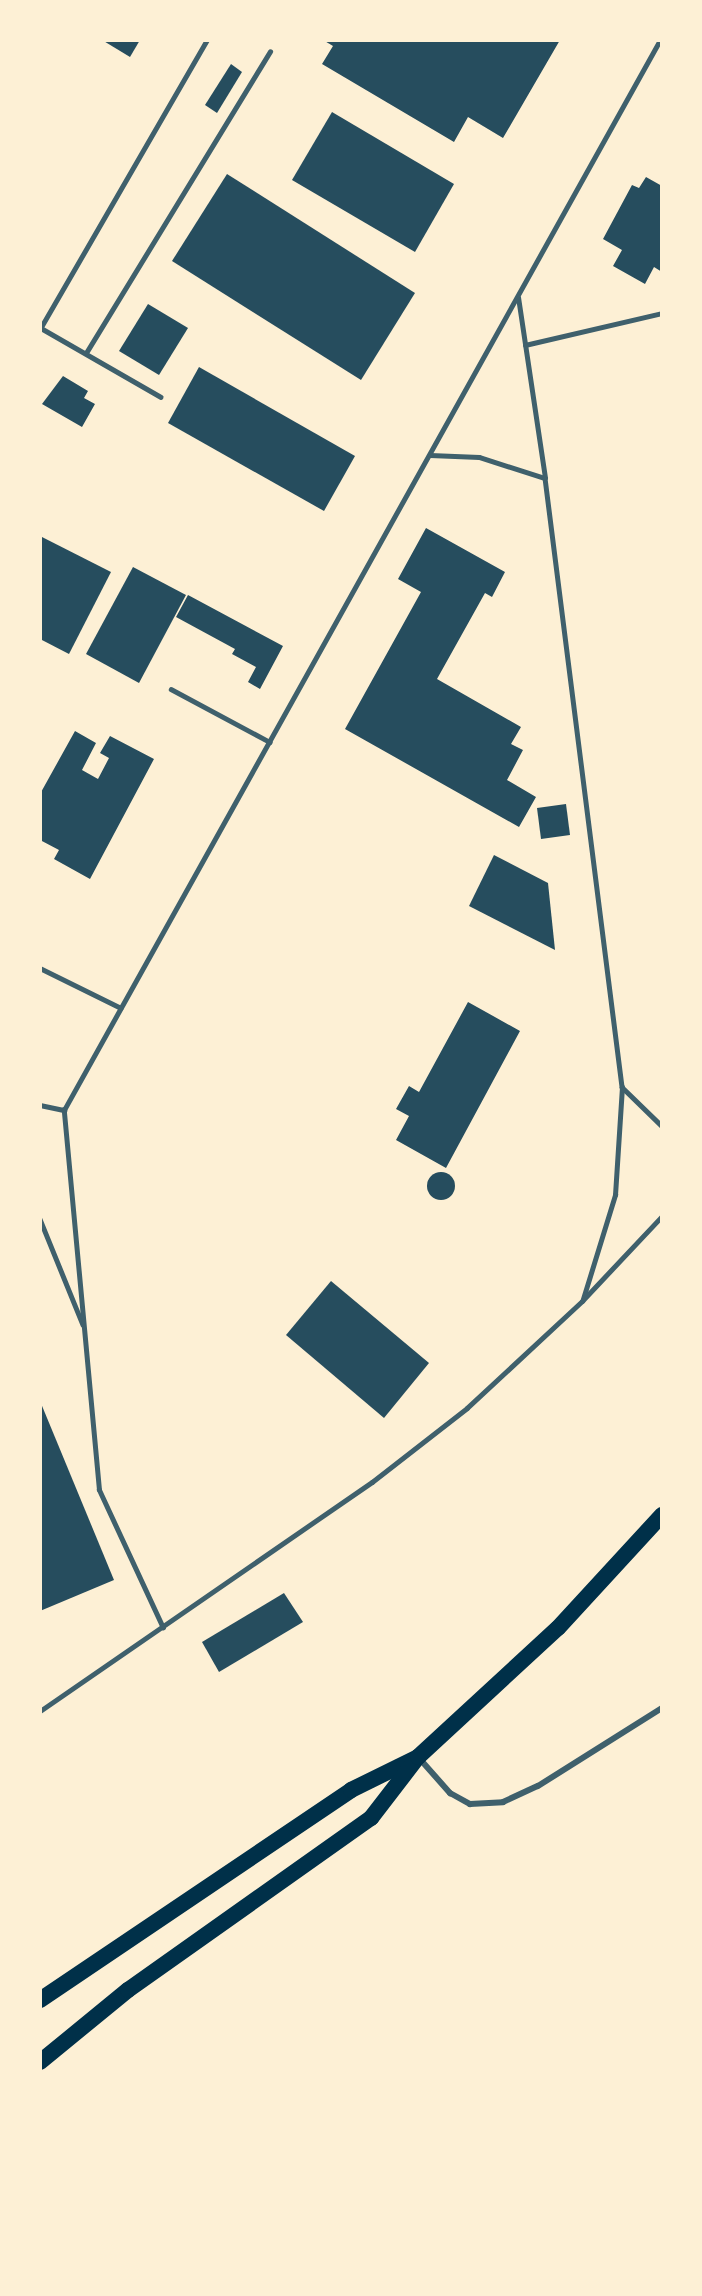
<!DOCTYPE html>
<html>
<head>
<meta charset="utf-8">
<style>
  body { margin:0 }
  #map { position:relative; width:702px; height:2296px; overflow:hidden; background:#fdf0d5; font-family:Poppins,sans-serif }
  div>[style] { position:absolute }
  .building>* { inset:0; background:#264d5e }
  .round { border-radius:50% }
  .service>* { height:4.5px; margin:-2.25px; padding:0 2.25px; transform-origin:2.25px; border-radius:2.25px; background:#3f606c }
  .minor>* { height:6px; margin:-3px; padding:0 3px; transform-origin:3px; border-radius:3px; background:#3f606c }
  .trunk>* { height:16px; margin:-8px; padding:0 8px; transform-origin:8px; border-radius:8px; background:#003049 }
  span { translate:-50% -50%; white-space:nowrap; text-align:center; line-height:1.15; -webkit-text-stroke:4.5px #fdf0d5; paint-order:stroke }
  .frame { position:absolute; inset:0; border:42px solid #fdf0d5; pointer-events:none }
</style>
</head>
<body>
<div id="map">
  <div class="building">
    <div style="clip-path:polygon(102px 40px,140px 40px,130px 57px)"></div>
    <div style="clip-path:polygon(323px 40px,560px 40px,503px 138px,468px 117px,454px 142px,322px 64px,333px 46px)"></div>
    <div style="clip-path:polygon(231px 64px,242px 72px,217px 113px,205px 105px)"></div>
    <div style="clip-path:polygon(332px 112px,454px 184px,415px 252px,292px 180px)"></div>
    <div style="clip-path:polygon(227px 174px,415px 293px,361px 380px,172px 261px)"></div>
    <div style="clip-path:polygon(646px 177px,662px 186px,662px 272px,654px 267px,645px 284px,613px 266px,622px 250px,603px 239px,632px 185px,639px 188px)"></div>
    <div style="clip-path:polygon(148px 304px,188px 328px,159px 375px,119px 351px)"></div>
    <div style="clip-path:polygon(199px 367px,355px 456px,324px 511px,168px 423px)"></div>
    <div style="clip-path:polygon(63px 376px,88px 391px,84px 398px,95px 404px,82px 427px,42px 404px)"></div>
    <div style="clip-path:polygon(426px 528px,505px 572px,492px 597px,485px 593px,437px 679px,521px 727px,511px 744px,523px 750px,507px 780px,536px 797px,519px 827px,345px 729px,421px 592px,398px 579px)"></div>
    <div style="clip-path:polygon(40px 536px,111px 572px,69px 654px,40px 639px)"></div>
    <div style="clip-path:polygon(133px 567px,186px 595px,139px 683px,86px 654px)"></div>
    <div style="clip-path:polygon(188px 595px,283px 646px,260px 689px,248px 682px,256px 667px,232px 654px,235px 649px,176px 617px)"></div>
    <div style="clip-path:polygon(75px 731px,96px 743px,82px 770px,98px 779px,109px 758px,100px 753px,110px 736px,154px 759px,90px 879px,54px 859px,59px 850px,40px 840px,40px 794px)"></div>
    <div style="clip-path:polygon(566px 804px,570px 835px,541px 839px,537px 808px)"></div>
    <div style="clip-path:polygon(494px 855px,548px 883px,555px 950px,469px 906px)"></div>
    <div style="clip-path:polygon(468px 1002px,520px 1031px,446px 1168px,396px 1140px,409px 1116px,396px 1109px,409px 1086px,419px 1092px)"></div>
    <div class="round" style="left:427px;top:1172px;width:28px;height:28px"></div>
    <div style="clip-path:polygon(331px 1281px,429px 1363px,384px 1418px,286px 1335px)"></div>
    <div style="clip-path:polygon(40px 1401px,114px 1580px,40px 1611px)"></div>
    <div style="clip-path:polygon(284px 1593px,303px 1622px,219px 1672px,202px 1642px)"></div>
  </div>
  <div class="service">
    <div style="left:41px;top:328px;width:138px;rotate:29.9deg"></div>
    <div style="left:40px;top:329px;width:334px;rotate:-60deg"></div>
    <div style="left:525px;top:345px;width:141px;rotate:-13.1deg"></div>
    <div style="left:86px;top:353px;width:353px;rotate:-58.6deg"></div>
    <div style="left:430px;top:455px;width:49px;rotate:2.3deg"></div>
    <div style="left:479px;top:457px;width:69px;rotate:17.7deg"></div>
    <div style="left:545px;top:478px;width:182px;rotate:-98.5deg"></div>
    <div style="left:545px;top:478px;width:614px;rotate:82.79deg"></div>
    <div style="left:171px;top:689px;width:112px;rotate:28.2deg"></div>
    <div style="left:40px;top:968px;width:90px;rotate:26.3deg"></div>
    <div style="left:40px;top:1105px;width:25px;rotate:12deg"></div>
    <div style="left:40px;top:1219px;width:114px;rotate:67.9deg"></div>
    <div style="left:583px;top:1299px;width:109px;rotate:-72.9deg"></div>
    <div style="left:615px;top:1195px;width:108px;rotate:-86.3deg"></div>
    <div style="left:622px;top:1087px;width:56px;rotate:44.3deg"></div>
    <div style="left:163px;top:1628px;width:152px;rotate:-114.9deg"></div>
    <div style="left:99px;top:1490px;width:382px;rotate:-95.3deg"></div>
    <div style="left:64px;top:1110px;width:1225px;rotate:-60.88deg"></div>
    <div style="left:40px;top:1711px;width:403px;rotate:-34.6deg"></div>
    <div style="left:372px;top:1482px;width:120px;rotate:-37.9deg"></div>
    <div style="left:467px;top:1408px;width:157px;rotate:-42.9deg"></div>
    <div style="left:582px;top:1301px;width:117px;rotate:-46.7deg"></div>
  </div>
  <div class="minor">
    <div style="left:419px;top:1758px;width:47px;rotate:48.5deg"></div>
    <div style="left:450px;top:1793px;width:23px;rotate:29deg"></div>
    <div style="left:470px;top:1804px;width:33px;rotate:-3deg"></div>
    <div style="left:503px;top:1802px;width:38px;rotate:-25deg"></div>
    <div style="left:538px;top:1786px;width:146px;rotate:-32.2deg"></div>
  </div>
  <div class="trunk">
    <div style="left:40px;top:2000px;width:375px;rotate:-34deg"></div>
    <div style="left:351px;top:1790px;width:75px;rotate:-26.2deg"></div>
    <div style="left:40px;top:2062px;width:114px;rotate:-39.3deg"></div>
    <div style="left:128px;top:1990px;width:298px;rotate:-35.3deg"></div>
    <div style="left:371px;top:1818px;width:77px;rotate:-52.4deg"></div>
    <div style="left:418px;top:1757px;width:190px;rotate:-42.7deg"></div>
    <div style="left:558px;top:1628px;width:154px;rotate:-47.4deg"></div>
  </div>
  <div class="frame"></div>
</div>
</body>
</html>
